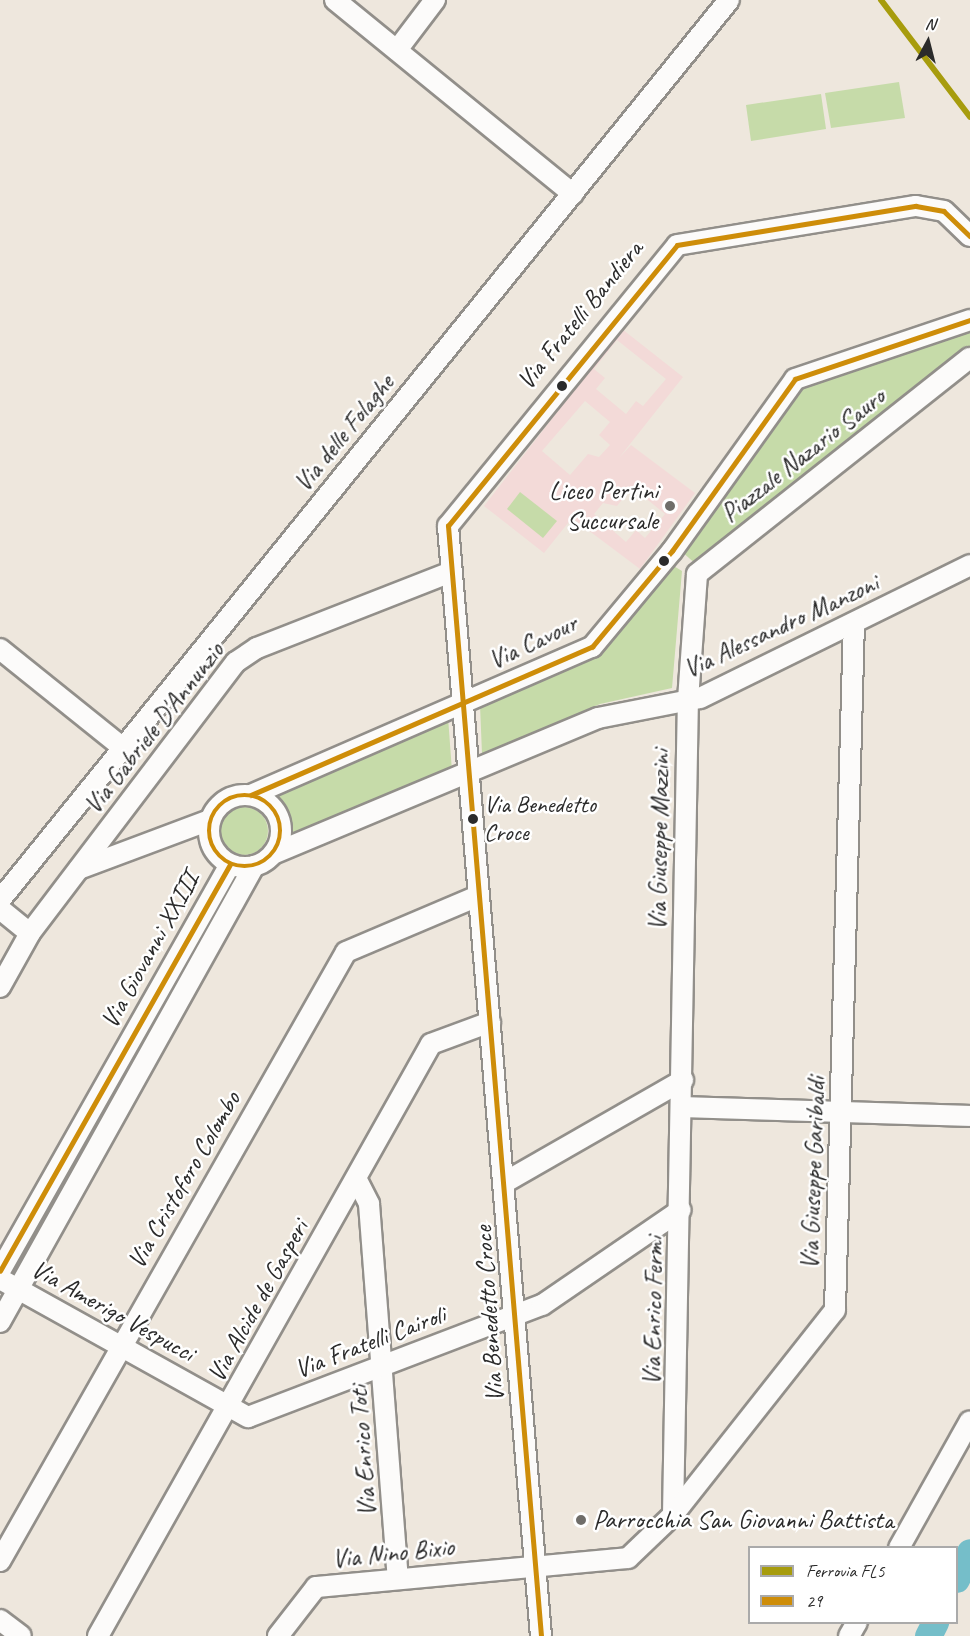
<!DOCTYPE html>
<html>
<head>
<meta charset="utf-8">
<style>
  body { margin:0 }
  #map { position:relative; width:970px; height:1636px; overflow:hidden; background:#eee7dd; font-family:Caveat,sans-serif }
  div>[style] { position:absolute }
  .built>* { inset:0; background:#f3dad8 }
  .green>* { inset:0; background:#c6dba9 }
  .round { border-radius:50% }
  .river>* { height:27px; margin:-13.5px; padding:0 13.5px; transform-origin:13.5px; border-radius:13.5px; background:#75bec9 }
  .roads { filter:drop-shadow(2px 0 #928f8a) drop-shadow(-2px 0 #928f8a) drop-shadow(0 2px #928f8a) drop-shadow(0 -2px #928f8a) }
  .minor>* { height:20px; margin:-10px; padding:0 10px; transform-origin:10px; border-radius:10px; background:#fcfbfa }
  .minor>.ring { margin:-10px; padding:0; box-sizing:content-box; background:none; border:20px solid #fcfbfa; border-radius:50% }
  .bus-1>* { height:4.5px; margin:-2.25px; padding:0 2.25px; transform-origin:2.25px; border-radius:2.25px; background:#ce8d09 }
  .bus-1>.ring { margin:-2.25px; padding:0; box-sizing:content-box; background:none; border:4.5px solid #ce8d09; border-radius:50% }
  .rail-1>* { height:6px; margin:-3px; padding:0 3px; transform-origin:3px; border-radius:3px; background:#a79c0d }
  .dots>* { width:16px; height:16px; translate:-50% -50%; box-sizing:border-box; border:3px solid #fff; border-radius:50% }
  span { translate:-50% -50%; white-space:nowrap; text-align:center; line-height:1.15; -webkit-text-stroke:5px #fff; paint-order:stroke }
  .bus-label { font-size:24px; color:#2b2b2b }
  .left { translate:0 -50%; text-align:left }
  .street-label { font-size:26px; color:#2b2b2b }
  .poi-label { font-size:26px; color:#2b2b2b }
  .right { translate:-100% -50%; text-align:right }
  .legend { position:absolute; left:748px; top:1546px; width:210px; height:78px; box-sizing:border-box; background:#fff; border:2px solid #aaa; margin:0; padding:8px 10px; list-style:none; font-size:18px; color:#2b2b2b }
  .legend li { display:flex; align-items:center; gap:12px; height:30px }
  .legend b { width:30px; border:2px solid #aaa }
  .north { position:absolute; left:898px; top:12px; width:60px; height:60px; -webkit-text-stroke:4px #fff; paint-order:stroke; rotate:7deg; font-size:16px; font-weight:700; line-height:24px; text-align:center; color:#2b2b2b }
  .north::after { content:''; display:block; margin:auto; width:21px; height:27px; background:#2b2b2b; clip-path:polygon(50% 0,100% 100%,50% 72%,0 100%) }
</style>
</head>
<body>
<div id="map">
  <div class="built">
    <div style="clip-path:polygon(evenodd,622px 329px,683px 377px,619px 458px,631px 445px,695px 493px,640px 569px,572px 518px,544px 553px,484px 506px,622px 329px,617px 340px,666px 379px,643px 406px,636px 401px,626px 414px,596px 389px,605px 378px,594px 369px,617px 340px,622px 329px,585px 401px,610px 422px,599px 435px,610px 445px,599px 457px,588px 454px,570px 475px,542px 451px,585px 401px,622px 329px,632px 487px,665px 514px,645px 538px,636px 530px,626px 542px,594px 514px,603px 503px,617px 506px,632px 487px)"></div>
  </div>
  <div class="green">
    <div style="clip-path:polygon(899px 82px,905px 118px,831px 128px,825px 93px)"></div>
    <div style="clip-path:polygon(821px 94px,826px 129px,751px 141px,746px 105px)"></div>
    <div style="clip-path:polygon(970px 330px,970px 353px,698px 566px,680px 550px,795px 388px)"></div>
    <div style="clip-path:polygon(520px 492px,557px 521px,543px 538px,507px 509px)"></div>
    <div style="clip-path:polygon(672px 565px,682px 571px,672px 688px,600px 704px,482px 754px,480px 705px,606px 644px)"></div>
    <div style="clip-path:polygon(448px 717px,452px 771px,289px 839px,287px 816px,268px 796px)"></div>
    <div class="round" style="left:220px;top:807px;width:48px;height:48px"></div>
  </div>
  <div class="river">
    <div style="left:956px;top:1579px;width:30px;rotate:-63deg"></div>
    <div style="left:928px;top:1636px;width:16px;rotate:-63deg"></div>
  </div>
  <div class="roads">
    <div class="minor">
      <div style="left:335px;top:0;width:307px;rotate:39.2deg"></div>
      <div style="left:397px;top:50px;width:63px;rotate:-52.8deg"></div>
      <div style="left:697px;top:574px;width:348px;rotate:-38.4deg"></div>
      <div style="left:0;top:649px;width:156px;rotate:38.8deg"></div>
      <div class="ring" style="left:209px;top:795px;width:52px;height:52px"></div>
      <div style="left:251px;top:795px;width:372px;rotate:-23.5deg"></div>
      <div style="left:592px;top:647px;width:125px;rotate:-50.2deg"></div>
      <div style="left:672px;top:551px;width:211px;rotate:-54.4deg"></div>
      <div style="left:795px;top:379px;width:185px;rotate:-18.6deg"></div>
      <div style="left:275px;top:853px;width:350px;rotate:-22.7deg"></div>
      <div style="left:598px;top:718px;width:104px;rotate:-11.1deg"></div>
      <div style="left:700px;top:698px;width:301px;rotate:-26.2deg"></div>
      <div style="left:79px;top:869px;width:140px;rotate:-20.5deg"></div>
      <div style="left:0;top:900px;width:1158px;rotate:-50.99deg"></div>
      <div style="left:0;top:909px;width:38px;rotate:39deg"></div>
      <div style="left:0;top:987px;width:62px;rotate:-60.9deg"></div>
      <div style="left:30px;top:933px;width:340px;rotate:-52.8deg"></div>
      <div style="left:236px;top:662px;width:25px;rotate:-34deg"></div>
      <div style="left:257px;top:648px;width:208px;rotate:-21.4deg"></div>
      <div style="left:683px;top:1107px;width:287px;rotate:1.8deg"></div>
      <div style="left:357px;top:1180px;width:27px;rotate:63deg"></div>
      <div style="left:369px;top:1204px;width:375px;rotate:85.6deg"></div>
      <div style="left:507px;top:1181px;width:203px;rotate:-29.8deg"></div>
      <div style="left:0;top:1271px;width:467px;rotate:-60.5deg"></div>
      <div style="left:0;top:1279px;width:284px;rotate:29.1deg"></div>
      <div style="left:248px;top:1417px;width:315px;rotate:-20.9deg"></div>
      <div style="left:542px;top:1305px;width:168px;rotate:-34.4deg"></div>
      <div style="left:0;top:1322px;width:522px;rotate:-60.88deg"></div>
      <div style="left:673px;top:1515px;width:815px;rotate:-88.95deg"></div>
      <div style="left:688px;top:700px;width:126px;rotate:-85.9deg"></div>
      <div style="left:899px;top:1548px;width:145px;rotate:-60.8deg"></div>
      <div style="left:0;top:1561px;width:700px;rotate:-60.4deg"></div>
      <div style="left:346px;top:952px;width:143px;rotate:-23deg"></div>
      <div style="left:0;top:1620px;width:26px;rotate:37deg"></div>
      <div style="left:98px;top:1636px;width:679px;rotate:-60.64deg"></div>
      <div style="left:431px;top:1044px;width:63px;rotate:-20.4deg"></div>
      <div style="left:278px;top:1636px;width:62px;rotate:-52.2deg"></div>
      <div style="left:316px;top:1587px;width:313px;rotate:-5.3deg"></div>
      <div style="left:628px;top:1558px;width:62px;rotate:-43.7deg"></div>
      <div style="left:673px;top:1515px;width:261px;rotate:-51.7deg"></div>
      <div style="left:835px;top:1310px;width:687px;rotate:-88.42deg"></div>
      <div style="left:541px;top:1636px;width:1114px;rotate:-94.79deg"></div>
      <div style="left:448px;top:526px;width:362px;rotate:-50.8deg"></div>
      <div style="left:677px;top:245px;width:242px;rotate:-9.3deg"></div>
      <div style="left:916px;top:206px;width:28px;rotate:10deg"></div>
      <div style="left:944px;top:211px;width:36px;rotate:44deg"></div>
      <div style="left:849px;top:1636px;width:16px;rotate:-60deg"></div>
    </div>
  </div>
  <div class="bus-1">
    <div class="ring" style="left:209px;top:795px;width:67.5px;height:67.5px"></div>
    <div style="left:251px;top:795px;width:372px;rotate:-23.5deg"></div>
    <div style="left:592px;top:647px;width:125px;rotate:-50.2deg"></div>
    <div style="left:672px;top:551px;width:211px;rotate:-54.4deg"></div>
    <div style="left:795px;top:379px;width:185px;rotate:-18.6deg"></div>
    <div style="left:0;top:1271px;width:467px;rotate:-60.5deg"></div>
    <div style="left:541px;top:1636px;width:1114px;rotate:-94.79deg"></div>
    <div style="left:448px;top:526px;width:362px;rotate:-50.8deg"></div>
    <div style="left:677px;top:245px;width:242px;rotate:-9.3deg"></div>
    <div style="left:916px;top:206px;width:28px;rotate:10deg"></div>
    <div style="left:944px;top:211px;width:36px;rotate:44deg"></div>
  </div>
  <div class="rail-1">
    <div style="left:881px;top:0;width:147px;rotate:52.7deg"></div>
  </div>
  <div class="dots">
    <div style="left:562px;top:386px;background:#2b2b2b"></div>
    <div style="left:670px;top:506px;background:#6f6d69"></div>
    <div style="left:664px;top:561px;background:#2b2b2b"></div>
    <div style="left:473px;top:819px;background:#2b2b2b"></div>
    <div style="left:581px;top:1520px;background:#6f6d69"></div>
  </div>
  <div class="bus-label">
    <span class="left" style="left:484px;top:819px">Via Benedetto<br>Croce</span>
  </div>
  <div class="street-label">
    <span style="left:580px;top:315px;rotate:-51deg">Via Fratelli Bandiera</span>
    <span style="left:344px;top:433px;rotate:-51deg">Via delle Folaghe</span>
    <span style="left:803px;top:455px;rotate:-38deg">Piazzale Nazario Sauro</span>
    <span style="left:781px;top:626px;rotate:-25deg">Via Alessandro Manzoni</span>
    <span style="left:533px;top:642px;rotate:-25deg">Via Cavour</span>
    <span style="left:154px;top:728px;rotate:-52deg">Via Gabriele D'Annunzio</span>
    <span style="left:659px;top:840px;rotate:-89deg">Via Giuseppe Mazzini</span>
    <span style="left:150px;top:950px;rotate:-61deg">Via Giovanni XXIII</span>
    <span style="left:813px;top:1173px;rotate:-88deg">Via Giuseppe Garibaldi</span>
    <span style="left:184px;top:1180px;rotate:-60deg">Via Cristoforo Colombo</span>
    <span style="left:258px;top:1301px;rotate:-61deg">Via Alcide de Gasperi</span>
    <span style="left:113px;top:1311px;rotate:29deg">Via Amerigo Vespucci</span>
    <span style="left:653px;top:1311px;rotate:-89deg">Via Enrico Fermi</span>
    <span style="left:489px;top:1314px;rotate:-94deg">Via Benedetto Croce</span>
    <span style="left:370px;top:1342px;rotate:-21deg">Via Fratelli Cairoli</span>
    <span style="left:363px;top:1451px;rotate:-94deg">Via Enrico Toti</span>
    <span style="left:393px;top:1553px;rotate:-6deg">Via Nino Bixio</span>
  </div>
  <div class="poi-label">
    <span class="right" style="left:658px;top:506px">Liceo Pertini<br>Succursale</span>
    <span class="left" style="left:593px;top:1520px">Parrocchia San Giovanni Battista</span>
  </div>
  <ul class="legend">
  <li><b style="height:8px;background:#a79c0d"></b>Ferrovia FL5</li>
  <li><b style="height:8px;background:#ce8d09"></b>29</li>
  </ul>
  <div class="north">N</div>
</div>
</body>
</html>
